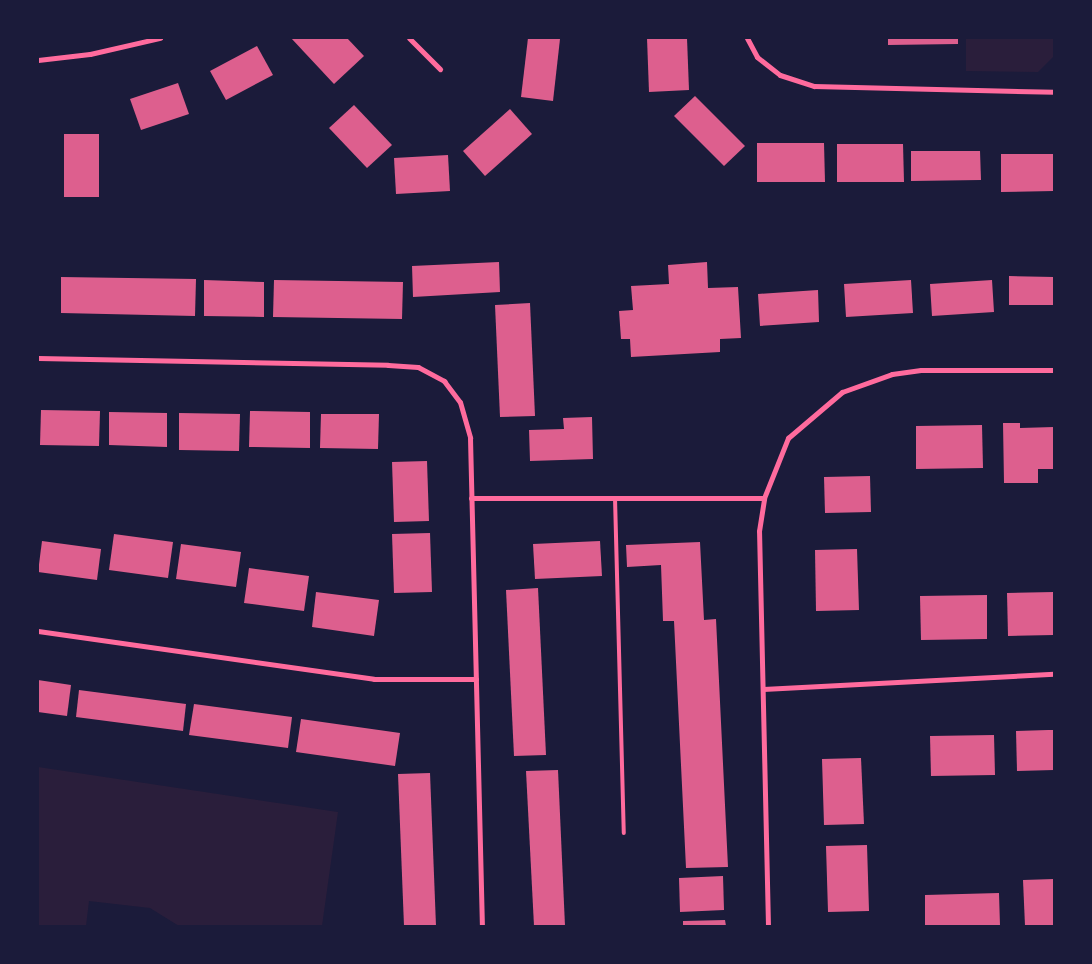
<!DOCTYPE html>
<html>
<head>
<meta charset="utf-8">
<style>
  body { margin:0 }
  #map { position:relative; width:1092px; height:964px; overflow:hidden; background:#1b1b3a; font-family:"PT Serif",serif }
  div>[style] { position:absolute }
  .green>* { inset:0; background:#2a1e3b }
  .building>* { inset:0; background:#dd5f8e }
  .service>* { height:4px; margin:-2px; padding:0 2px; transform-origin:2px; border-radius:2px; background:#ff6b9d }
  .minor>* { height:5px; margin:-2.5px; padding:0 2.5px; transform-origin:2.5px; border-radius:2.5px; background:#ff6b9d }
  span { translate:-50% -50%; white-space:nowrap; text-align:center; line-height:1.15; -webkit-text-stroke:5px #1b1b3a; paint-order:stroke }
  .frame { position:absolute; inset:0; border:39px solid #1b1b3a; pointer-events:none }
</style>
</head>
<body>
<div id="map">
  <div class="green">
    <div style="clip-path:polygon(966px 38px,1054px 38px,1054px 56px,1038px 72px,966px 71px)"></div>
    <div style="clip-path:polygon(38px 767px,338px 812px,322px 926px,179px 926px,150px 908px,89px 901px,86px 926px,38px 926px)"></div>
  </div>
  <div class="building">
    <div style="clip-path:polygon(291px 38px,347px 38px,364px 56px,334px 84px)"></div>
    <div style="clip-path:polygon(528px 38px,560px 39px,553px 101px,521px 97px)"></div>
    <div style="clip-path:polygon(647px 38px,687px 38px,689px 90px,649px 92px)"></div>
    <div style="clip-path:polygon(888px 38px,958px 38px,958px 44px,888px 45px)"></div>
    <div style="clip-path:polygon(257px 46px,273px 75px,226px 100px,210px 71px)"></div>
    <div style="clip-path:polygon(178px 83px,189px 114px,141px 130px,130px 99px)"></div>
    <div style="clip-path:polygon(695px 96px,745px 146px,724px 166px,674px 116px)"></div>
    <div style="clip-path:polygon(354px 105px,392px 145px,367px 168px,329px 128px)"></div>
    <div style="clip-path:polygon(510px 109px,532px 134px,485px 176px,463px 151px)"></div>
    <div style="clip-path:polygon(64px 134px,99px 134px,99px 197px,64px 197px)"></div>
    <div style="clip-path:polygon(757px 143px,824px 143px,825px 182px,757px 182px)"></div>
    <div style="clip-path:polygon(837px 144px,903px 144px,904px 182px,837px 182px)"></div>
    <div style="clip-path:polygon(911px 151px,980px 151px,981px 180px,911px 181px)"></div>
    <div style="clip-path:polygon(1001px 154px,1054px 154px,1054px 191px,1001px 192px)"></div>
    <div style="clip-path:polygon(448px 155px,450px 191px,396px 194px,394px 158px)"></div>
    <div style="clip-path:polygon(499px 262px,500px 292px,413px 297px,412px 266px)"></div>
    <div style="clip-path:polygon(707px 262px,708px 288px,738px 287px,741px 338px,720px 339px,720px 352px,631px 357px,630px 339px,621px 339px,619px 311px,633px 310px,631px 286px,669px 284px,668px 265px)"></div>
    <div style="clip-path:polygon(1009px 276px,1054px 277px,1054px 305px,1009px 305px)"></div>
    <div style="clip-path:polygon(61px 277px,196px 279px,195px 316px,61px 313px)"></div>
    <div style="clip-path:polygon(204px 280px,264px 282px,264px 317px,204px 316px)"></div>
    <div style="clip-path:polygon(274px 280px,403px 282px,402px 319px,273px 317px)"></div>
    <div style="clip-path:polygon(911px 280px,913px 313px,846px 317px,844px 284px)"></div>
    <div style="clip-path:polygon(992px 280px,994px 312px,932px 316px,930px 284px)"></div>
    <div style="clip-path:polygon(818px 290px,819px 322px,760px 326px,758px 294px)"></div>
    <div style="clip-path:polygon(530px 303px,535px 416px,500px 417px,495px 305px)"></div>
    <div style="clip-path:polygon(41px 410px,100px 411px,99px 446px,40px 445px)"></div>
    <div style="clip-path:polygon(250px 411px,310px 412px,310px 448px,249px 447px)"></div>
    <div style="clip-path:polygon(109px 412px,167px 413px,167px 447px,109px 445px)"></div>
    <div style="clip-path:polygon(179px 413px,240px 414px,239px 451px,179px 450px)"></div>
    <div style="clip-path:polygon(321px 414px,379px 414px,378px 449px,320px 448px)"></div>
    <div style="clip-path:polygon(592px 417px,593px 459px,530px 461px,529px 430px,564px 429px,563px 418px)"></div>
    <div style="clip-path:polygon(1003px 423px,1020px 423px,1020px 428px,1054px 427px,1054px 469px,1038px 469px,1038px 483px,1004px 483px)"></div>
    <div style="clip-path:polygon(982px 425px,983px 468px,916px 469px,916px 426px)"></div>
    <div style="clip-path:polygon(427px 461px,429px 521px,394px 522px,392px 462px)"></div>
    <div style="clip-path:polygon(870px 476px,871px 512px,825px 513px,824px 477px)"></div>
    <div style="clip-path:polygon(430px 533px,432px 592px,394px 593px,392px 534px)"></div>
    <div style="clip-path:polygon(114px 534px,173px 542px,168px 578px,109px 570px)"></div>
    <div style="clip-path:polygon(42px 541px,101px 549px,97px 580px,38px 572px)"></div>
    <div style="clip-path:polygon(600px 541px,602px 576px,535px 579px,533px 544px)"></div>
    <div style="clip-path:polygon(700px 542px,704px 620px,716px 619px,728px 867px,686px 868px,674px 621px,663px 621px,661px 565px,627px 567px,626px 545px)"></div>
    <div style="clip-path:polygon(181px 544px,241px 552px,236px 587px,176px 579px)"></div>
    <div style="clip-path:polygon(857px 549px,859px 610px,816px 611px,815px 550px)"></div>
    <div style="clip-path:polygon(249px 568px,309px 576px,304px 611px,244px 603px)"></div>
    <div style="clip-path:polygon(538px 588px,546px 755px,514px 756px,506px 590px)"></div>
    <div style="clip-path:polygon(316px 592px,379px 600px,374px 636px,312px 627px)"></div>
    <div style="clip-path:polygon(1054px 592px,1054px 635px,1008px 636px,1007px 593px)"></div>
    <div style="clip-path:polygon(987px 595px,987px 639px,921px 640px,920px 596px)"></div>
    <div style="clip-path:polygon(38px 680px,71px 685px,67px 716px,38px 712px)"></div>
    <div style="clip-path:polygon(79px 690px,186px 704px,183px 731px,76px 717px)"></div>
    <div style="clip-path:polygon(194px 704px,292px 717px,288px 748px,189px 735px)"></div>
    <div style="clip-path:polygon(301px 719px,400px 733px,395px 766px,296px 752px)"></div>
    <div style="clip-path:polygon(1048px 730px,1054px 730px,1054px 770px,1017px 771px,1016px 731px)"></div>
    <div style="clip-path:polygon(994px 735px,995px 775px,931px 776px,930px 736px)"></div>
    <div style="clip-path:polygon(861px 758px,864px 824px,824px 825px,822px 759px)"></div>
    <div style="clip-path:polygon(558px 770px,565px 926px,534px 926px,526px 771px)"></div>
    <div style="clip-path:polygon(430px 773px,436px 926px,404px 926px,398px 774px)"></div>
    <div style="clip-path:polygon(867px 845px,869px 911px,828px 912px,826px 846px)"></div>
    <div style="clip-path:polygon(723px 876px,724px 910px,680px 912px,679px 878px)"></div>
    <div style="clip-path:polygon(1054px 879px,1054px 926px,1025px 926px,1023px 880px)"></div>
    <div style="clip-path:polygon(999px 893px,1000px 926px,925px 926px,925px 895px)"></div>
    <div style="clip-path:polygon(725px 920px,726px 926px,683px 926px,683px 921px)"></div>
  </div>
  <div class="service">
    <div style="left:615px;top:498px;width:335px;rotate:88.5deg"></div>
  </div>
  <div class="minor">
    <div style="left:409px;top:38px;width:44px;rotate:45deg"></div>
    <div style="left:747px;top:38px;width:21px;rotate:62deg"></div>
    <div style="left:757px;top:57px;width:29px;rotate:38deg"></div>
    <div style="left:780px;top:75px;width:36px;rotate:18deg"></div>
    <div style="left:814px;top:86px;width:240px;rotate:1.4deg"></div>
    <div style="left:38px;top:60px;width:52px;rotate:-6.6deg"></div>
    <div style="left:90px;top:54px;width:72px;rotate:-12.9deg"></div>
    <div style="left:38px;top:358px;width:350px;rotate:1.1deg"></div>
    <div style="left:388px;top:365px;width:30px;rotate:4deg"></div>
    <div style="left:418px;top:367px;width:30px;rotate:28deg"></div>
    <div style="left:444px;top:381px;width:26px;rotate:53deg"></div>
    <div style="left:460px;top:402px;width:37px;rotate:74deg"></div>
    <div style="left:470px;top:438px;width:488px;rotate:88.6deg"></div>
    <div style="left:471px;top:498px;width:293px"></div>
    <div style="left:38px;top:631px;width:339px;rotate:8.1deg"></div>
    <div style="left:374px;top:679px;width:102px"></div>
    <div style="left:763px;top:689px;width:291px;rotate:-3deg"></div>
    <div style="left:768px;top:926px;width:395px;rotate:-91.3deg"></div>
    <div style="left:759px;top:531px;width:33px;rotate:-81deg"></div>
    <div style="left:764px;top:498px;width:65px;rotate:-68.2deg"></div>
    <div style="left:788px;top:438px;width:71px;rotate:-40.4deg"></div>
    <div style="left:842px;top:392px;width:53px;rotate:-19.8deg"></div>
    <div style="left:892px;top:374px;width:29px;rotate:-8deg"></div>
    <div style="left:921px;top:370px;width:133px"></div>
  </div>
  <div class="frame"></div>
</div>
</body>
</html>
